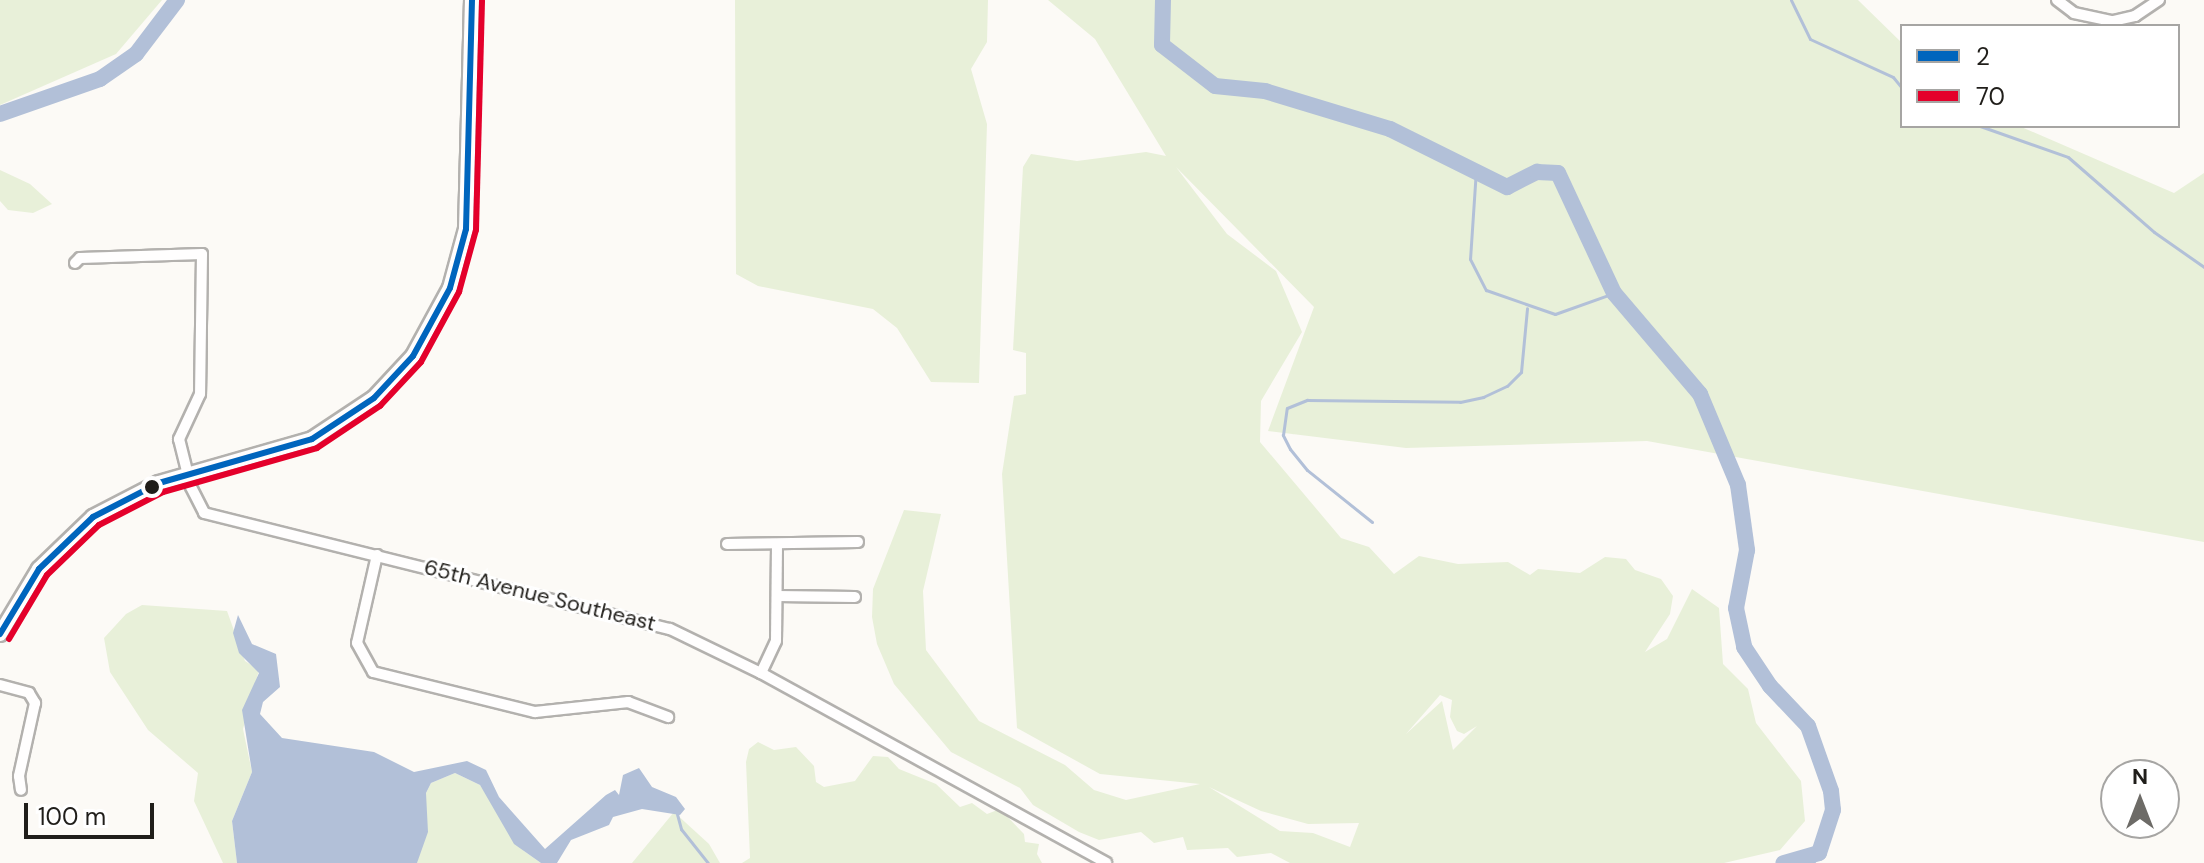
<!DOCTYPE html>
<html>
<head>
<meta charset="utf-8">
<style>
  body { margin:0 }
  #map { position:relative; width:2204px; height:863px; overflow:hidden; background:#fcfaf6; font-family:"DM Sans",sans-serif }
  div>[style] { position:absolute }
  .green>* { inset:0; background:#e8f0d9 }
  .water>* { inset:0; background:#b2c0d8 }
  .stream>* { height:3px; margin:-1.5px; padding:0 1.5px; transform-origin:1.5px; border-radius:1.5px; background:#b2c0d8 }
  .river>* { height:16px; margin:-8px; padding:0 8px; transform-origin:8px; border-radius:8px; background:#b2c0d8 }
  .roads { filter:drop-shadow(2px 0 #b3b1ae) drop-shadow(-2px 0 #b3b1ae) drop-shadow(0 2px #b3b1ae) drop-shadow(0 -2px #b3b1ae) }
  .street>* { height:10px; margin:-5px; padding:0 5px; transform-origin:5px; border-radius:5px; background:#fffefe }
  .secondary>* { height:14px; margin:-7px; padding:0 7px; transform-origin:7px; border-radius:7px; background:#fffefe }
  .bus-1>* { height:6px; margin:-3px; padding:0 3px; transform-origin:3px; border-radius:3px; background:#0065bd }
  .bus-2>* { height:6px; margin:-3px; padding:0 3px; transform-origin:3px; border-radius:3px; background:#e4002b }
  .dots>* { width:22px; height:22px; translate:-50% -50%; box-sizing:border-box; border:4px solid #fff; border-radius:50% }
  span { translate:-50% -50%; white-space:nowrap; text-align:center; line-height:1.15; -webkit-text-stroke:6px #fff; paint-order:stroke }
  .street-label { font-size:22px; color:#201e1a }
  .legend { position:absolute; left:1900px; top:24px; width:280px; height:104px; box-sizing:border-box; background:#fff; border:2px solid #a6a5a3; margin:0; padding:10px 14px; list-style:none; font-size:24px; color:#201e1a }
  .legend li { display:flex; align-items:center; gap:16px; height:40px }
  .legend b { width:40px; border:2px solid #a6a5a3 }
  .north { position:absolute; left:2100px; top:759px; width:80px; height:80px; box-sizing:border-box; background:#fff; border:2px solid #a6a5a3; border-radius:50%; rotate:0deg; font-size:22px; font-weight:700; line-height:32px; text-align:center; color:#201e1a }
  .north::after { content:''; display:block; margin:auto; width:28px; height:36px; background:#6d6b67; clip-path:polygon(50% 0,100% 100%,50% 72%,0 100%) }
  .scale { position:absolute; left:24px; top:803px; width:130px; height:36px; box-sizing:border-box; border:4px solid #201e1a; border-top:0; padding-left:10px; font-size:24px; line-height:28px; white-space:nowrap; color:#201e1a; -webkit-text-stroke:6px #fff; paint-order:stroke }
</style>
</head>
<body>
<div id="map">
  <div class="green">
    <div style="clip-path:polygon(0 0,162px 0,116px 54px,0 105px)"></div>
    <div style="clip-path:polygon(735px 0,988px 0,987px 42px,971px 69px,987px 124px,979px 383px,931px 382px,897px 328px,873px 309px,758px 286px,736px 274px)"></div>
    <div style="clip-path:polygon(evenodd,1048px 0,1858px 0,1902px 43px,1902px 126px,2019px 126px,2174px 193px,2204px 173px,2204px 542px,1647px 441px,1406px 448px,1268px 431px,1314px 307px,1176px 167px,1227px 234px,1276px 271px,1302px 332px,1261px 401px,1260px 442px,1341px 538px,1369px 547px,1394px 574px,1419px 556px,1458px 564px,1508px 562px,1530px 575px,1538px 569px,1580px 573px,1605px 557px,1626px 559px,1635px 570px,1661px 579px,1673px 596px,1670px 614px,1645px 652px,1667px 639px,1692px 589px,1719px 608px,1723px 664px,1748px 689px,1756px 723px,1801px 781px,1805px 821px,1780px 850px,1724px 863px,1290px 863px,1271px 853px,1237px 857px,1228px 848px,1187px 850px,1183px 837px,1154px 843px,1141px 832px,1099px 840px,1079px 832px,1033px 805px,1020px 788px,951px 752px,894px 684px,877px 644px,872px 617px,873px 589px,904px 510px,941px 514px,923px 591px,926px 650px,979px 721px,1065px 765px,1094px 790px,1126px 800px,1200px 784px,1100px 774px,1017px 728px,1002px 474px,1014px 396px,1026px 394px,1026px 353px,1013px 350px,1023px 167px,1031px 154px,1077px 161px,1146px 152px,1166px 156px,1095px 39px,1048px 0,1440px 695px,1452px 700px,1450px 717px,1457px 731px,1464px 734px,1477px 726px,1453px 750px,1442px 701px,1406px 734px,1440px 695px,1048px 0,1209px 787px,1261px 811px,1308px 824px,1359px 823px,1350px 847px,1313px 833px,1280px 831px,1209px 787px)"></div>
    <div style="clip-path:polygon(0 170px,30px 184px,52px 204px,33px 213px,8px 210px,0 201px)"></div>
    <div style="clip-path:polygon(142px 605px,227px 611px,245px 661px,259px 670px,243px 729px,252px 772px,232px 821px,237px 863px,223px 863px,194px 801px,198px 773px,148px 730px,110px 672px,104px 638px,126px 614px)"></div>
    <div style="clip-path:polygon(758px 742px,774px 750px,796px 747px,814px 766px,816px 782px,824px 787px,855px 781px,873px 756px,888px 757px,899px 769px,936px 784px,960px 807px,972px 803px,987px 814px,1000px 809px,1024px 834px,1025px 842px,1039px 844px,1037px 854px,1042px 863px,742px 863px,750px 858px,746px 762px,749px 749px)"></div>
    <div style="clip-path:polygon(455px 773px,480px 785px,524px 851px,541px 863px,417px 863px,426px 793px,431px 783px)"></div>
    <div style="clip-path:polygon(674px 812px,709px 844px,720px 863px,632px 863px)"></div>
  </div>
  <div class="water">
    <div style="clip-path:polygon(238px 615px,252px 644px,276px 654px,280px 687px,263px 702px,260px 714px,282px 738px,374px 752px,414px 772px,467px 761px,486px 770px,499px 797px,545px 849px,606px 795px,615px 790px,619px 795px,623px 775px,639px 768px,652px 787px,676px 797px,685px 809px,680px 815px,642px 809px,613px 817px,609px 825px,571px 840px,557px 863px,541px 863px,514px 844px,480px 785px,455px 773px,431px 783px,426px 793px,428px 832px,417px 863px,237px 863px,232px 821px,252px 772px,242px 710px,259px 673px,239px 653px,233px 633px)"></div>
  </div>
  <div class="stream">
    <div style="left:1791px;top:0;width:43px;rotate:64deg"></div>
    <div style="left:1810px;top:39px;width:91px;rotate:24.6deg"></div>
    <div style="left:1893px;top:77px;width:14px;rotate:51deg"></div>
    <div style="left:1980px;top:126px;width:93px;rotate:19.4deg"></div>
    <div style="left:2068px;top:157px;width:114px;rotate:41.1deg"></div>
    <div style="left:2154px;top:232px;width:61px;rotate:35deg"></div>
    <div style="left:1476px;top:169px;width:90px;rotate:93.8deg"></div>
    <div style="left:1470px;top:259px;width:35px;rotate:63deg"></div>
    <div style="left:1486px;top:290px;width:73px;rotate:19.2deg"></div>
    <div style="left:1555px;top:314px;width:63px;rotate:-19.6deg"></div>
    <div style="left:1372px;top:522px;width:83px;rotate:-141.3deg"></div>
    <div style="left:1307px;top:470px;width:27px;rotate:-129deg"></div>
    <div style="left:1290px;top:449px;width:16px;rotate:-117deg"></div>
    <div style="left:1283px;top:435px;width:27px;rotate:-82deg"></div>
    <div style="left:1287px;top:408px;width:22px;rotate:-22deg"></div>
    <div style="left:1307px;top:400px;width:153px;rotate:0.7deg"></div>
    <div style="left:1460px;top:402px;width:24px;rotate:-12deg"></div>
    <div style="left:1483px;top:397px;width:26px;rotate:-25deg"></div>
    <div style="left:1507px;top:386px;width:20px;rotate:-45deg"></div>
    <div style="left:1521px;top:372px;width:64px;rotate:-84.6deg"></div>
    <div style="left:677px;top:814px;width:16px;rotate:75deg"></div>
    <div style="left:681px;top:829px;width:43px;rotate:51.5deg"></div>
    <div style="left:1813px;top:863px;width:12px;rotate:-59deg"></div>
  </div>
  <div class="river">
    <div style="left:1163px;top:0;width:45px;rotate:91.3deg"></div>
    <div style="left:1162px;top:45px;width:67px;rotate:37.7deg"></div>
    <div style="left:1215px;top:86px;width:50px;rotate:5.7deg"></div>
    <div style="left:1265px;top:91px;width:131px;rotate:16.9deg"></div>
    <div style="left:1390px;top:129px;width:131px;rotate:26.4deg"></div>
    <div style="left:1507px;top:187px;width:34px;rotate:-27deg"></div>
    <div style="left:1537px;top:172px;width:21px;rotate:3deg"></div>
    <div style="left:1558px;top:173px;width:132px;rotate:65deg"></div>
    <div style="left:1614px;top:293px;width:133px;rotate:49.6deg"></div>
    <div style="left:1700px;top:394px;width:99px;rotate:67.3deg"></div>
    <div style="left:1738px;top:485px;width:66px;rotate:82.1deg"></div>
    <div style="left:1747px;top:550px;width:59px;rotate:100.7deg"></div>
    <div style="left:1736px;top:608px;width:40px;rotate:78deg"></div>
    <div style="left:1744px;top:647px;width:47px;rotate:56.3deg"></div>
    <div style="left:1770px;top:686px;width:55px;rotate:46.5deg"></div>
    <div style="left:1808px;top:726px;width:69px;rotate:70.5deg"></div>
    <div style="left:1831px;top:791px;width:19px;rotate:84deg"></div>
    <div style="left:1833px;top:810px;width:45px;rotate:108deg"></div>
    <div style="left:1819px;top:853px;width:37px;rotate:164deg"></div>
    <div style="left:0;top:114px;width:106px;rotate:-19.3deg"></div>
    <div style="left:100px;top:79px;width:44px;rotate:-34.8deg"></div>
    <div style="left:136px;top:54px;width:68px;rotate:-52.8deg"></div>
  </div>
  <div class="roads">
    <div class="street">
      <div style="left:2057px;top:0;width:21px;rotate:37deg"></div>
      <div style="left:2074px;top:13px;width:40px;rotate:12deg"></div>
      <div style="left:2113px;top:21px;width:23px;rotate:-13deg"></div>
      <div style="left:2135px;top:16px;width:29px;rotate:-34deg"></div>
      <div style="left:75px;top:263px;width:7px;rotate:-45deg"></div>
      <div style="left:80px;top:258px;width:122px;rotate:-1.9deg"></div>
      <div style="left:202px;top:254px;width:140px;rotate:90.8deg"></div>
      <div style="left:200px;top:394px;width:50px;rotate:115deg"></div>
      <div style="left:179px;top:439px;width:49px;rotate:76deg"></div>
      <div style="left:191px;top:487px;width:29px;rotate:63deg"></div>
      <div style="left:204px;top:513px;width:480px;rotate:14deg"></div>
      <div style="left:670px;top:629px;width:101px;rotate:25.8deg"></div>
      <div style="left:761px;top:673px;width:394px;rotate:28.8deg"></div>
      <div style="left:727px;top:544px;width:131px;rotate:-0.9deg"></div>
      <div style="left:377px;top:555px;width:90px;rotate:102.8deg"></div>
      <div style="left:357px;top:643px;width:33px;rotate:61deg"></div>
      <div style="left:373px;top:672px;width:167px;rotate:13.9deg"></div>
      <div style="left:535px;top:712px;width:94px;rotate:-6.1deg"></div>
      <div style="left:628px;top:702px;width:43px;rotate:20.6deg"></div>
      <div style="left:777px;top:596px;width:78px;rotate:0.7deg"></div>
      <div style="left:761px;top:673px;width:35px;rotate:-65deg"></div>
      <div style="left:776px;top:641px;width:96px;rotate:-89.4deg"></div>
      <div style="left:0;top:685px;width:30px;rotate:15deg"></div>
      <div style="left:29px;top:693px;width:12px;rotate:59deg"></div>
      <div style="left:35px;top:703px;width:75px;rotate:102.4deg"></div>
      <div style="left:19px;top:776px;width:14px;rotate:82deg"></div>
    </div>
    <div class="secondary">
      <div style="left:0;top:634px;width:76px;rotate:-59deg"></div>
      <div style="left:39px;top:569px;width:75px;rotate:-43.9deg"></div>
      <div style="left:93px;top:517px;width:74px;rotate:-27.3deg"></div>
      <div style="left:159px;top:483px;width:159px;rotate:-16deg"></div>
      <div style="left:312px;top:439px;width:74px;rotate:-33.5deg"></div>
      <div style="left:374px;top:398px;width:57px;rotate:-47.1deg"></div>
      <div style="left:413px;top:356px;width:77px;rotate:-61.4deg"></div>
      <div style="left:450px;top:288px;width:61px;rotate:-74.8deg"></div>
      <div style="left:466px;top:229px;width:229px;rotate:-88.5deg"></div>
    </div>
  </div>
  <div class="bus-1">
    <div style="left:0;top:634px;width:76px;rotate:-59deg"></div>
    <div style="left:39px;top:569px;width:75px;rotate:-43.9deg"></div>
    <div style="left:93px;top:517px;width:74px;rotate:-27.3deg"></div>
    <div style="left:159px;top:483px;width:159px;rotate:-16deg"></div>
    <div style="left:312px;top:439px;width:74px;rotate:-33.5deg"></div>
    <div style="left:374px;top:398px;width:57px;rotate:-47.1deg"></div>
    <div style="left:413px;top:356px;width:77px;rotate:-61.4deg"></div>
    <div style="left:450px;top:288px;width:61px;rotate:-74.8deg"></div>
    <div style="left:466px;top:229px;width:229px;rotate:-88.5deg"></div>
  </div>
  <div class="bus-2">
    <div style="left:9px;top:639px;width:74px;rotate:-59.3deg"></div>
    <div style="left:47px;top:575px;width:72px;rotate:-43.9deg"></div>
    <div style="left:99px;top:525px;width:72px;rotate:-27.3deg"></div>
    <div style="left:163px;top:492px;width:160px;rotate:-15.9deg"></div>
    <div style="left:317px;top:448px;width:76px;rotate:-33.7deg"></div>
    <div style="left:380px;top:406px;width:60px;rotate:-47deg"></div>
    <div style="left:421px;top:362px;width:80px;rotate:-61.5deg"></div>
    <div style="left:459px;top:292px;width:64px;rotate:-74.7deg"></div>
    <div style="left:476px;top:230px;width:230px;rotate:-88.5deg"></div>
  </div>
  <div class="dots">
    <div style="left:152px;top:487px;background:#201e1a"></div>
  </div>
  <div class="street-label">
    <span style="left:540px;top:595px;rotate:14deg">65th Avenue Southeast</span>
  </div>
  <ul class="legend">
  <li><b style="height:10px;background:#0065bd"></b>2</li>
  <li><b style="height:10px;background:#e4002b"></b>70</li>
  </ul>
  <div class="north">N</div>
  <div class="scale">100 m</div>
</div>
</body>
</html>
